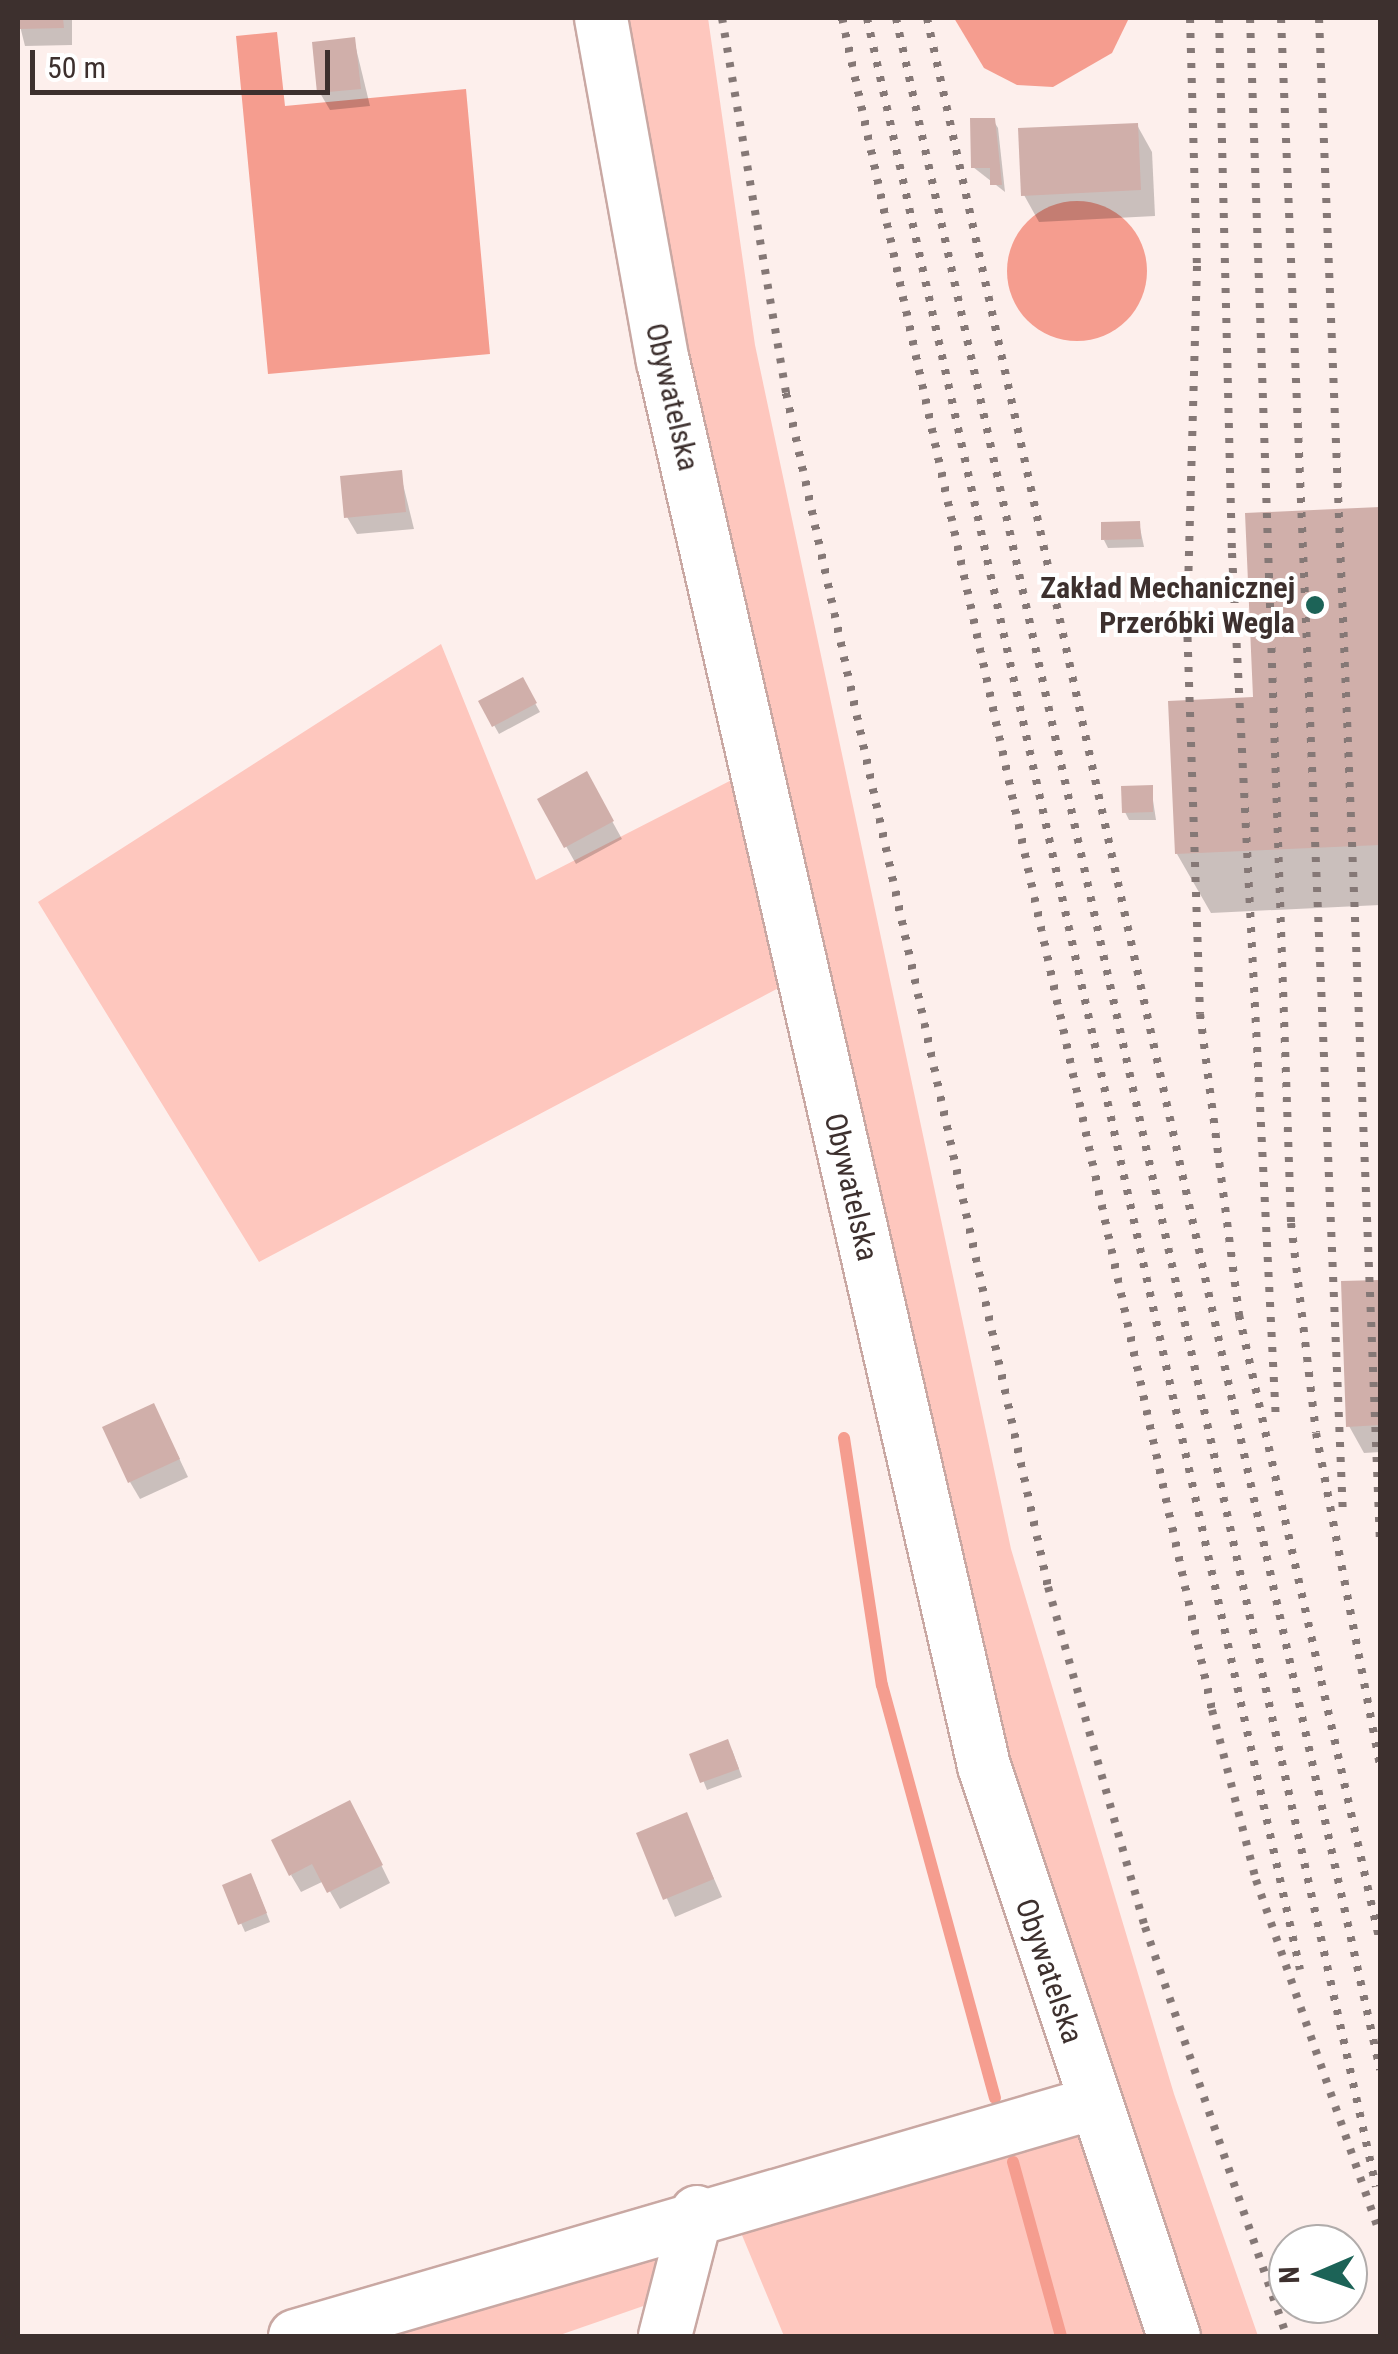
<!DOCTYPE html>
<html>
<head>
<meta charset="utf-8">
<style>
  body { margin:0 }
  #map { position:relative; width:1398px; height:2354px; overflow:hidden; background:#fdefec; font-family:"Roboto Condensed",sans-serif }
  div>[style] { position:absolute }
  .green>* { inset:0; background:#fec7be }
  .water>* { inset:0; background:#f59d8f }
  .round { border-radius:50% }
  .shadow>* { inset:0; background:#0003 }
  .stream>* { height:12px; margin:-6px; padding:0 6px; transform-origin:6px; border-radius:6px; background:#f59d8f }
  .building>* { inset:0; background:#d0afaa }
  .roads { filter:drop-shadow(2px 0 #c9a8a3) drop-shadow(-2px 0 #c9a8a3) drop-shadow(0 2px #c9a8a3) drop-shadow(0 -2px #c9a8a3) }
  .minor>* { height:52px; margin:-26px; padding:0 26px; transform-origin:26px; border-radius:26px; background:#fff }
  .rail>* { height:8px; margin-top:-4px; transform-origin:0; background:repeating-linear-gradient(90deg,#857876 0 5px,transparent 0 15px) }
  .dots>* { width:28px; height:28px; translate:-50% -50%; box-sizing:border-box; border:5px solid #fff; border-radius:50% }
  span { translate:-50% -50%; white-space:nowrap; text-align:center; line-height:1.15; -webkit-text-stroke:8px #fff; paint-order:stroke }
  .street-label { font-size:30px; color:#3d302e }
  .poi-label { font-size:30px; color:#3d302e; font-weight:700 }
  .right { translate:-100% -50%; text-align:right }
  .frame { position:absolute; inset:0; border:20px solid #3d302e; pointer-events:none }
  .north { position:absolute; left:1268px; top:2224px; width:100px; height:100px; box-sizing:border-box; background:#fff; border:2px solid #b1acab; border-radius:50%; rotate:268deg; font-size:28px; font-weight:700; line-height:40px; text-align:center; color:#3d302e }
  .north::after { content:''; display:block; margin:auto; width:35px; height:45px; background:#1c6357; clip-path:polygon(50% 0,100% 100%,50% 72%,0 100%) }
  .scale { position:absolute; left:30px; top:50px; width:300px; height:45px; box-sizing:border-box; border:5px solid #3d302e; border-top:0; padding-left:12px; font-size:30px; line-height:35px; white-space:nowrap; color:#3d302e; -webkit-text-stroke:8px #fff; paint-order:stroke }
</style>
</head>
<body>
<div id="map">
  <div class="green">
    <div style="clip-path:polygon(624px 18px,708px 18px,755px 345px,1011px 1549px,1174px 2094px,1258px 2336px,1195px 2336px,991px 1741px,634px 129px)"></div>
    <div style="clip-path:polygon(441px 644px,536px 880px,759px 766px,805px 974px,259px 1262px,38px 902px)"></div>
    <div style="clip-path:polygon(1094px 2103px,1174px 2336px,784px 2336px,739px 2228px)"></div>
    <div style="clip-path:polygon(697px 2212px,675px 2295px,557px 2336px,295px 2336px)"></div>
  </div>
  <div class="water">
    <div style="clip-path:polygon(954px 18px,1129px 18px,1112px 53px,1053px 87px,1017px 85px,984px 68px)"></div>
    <div style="clip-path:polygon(277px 32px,285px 106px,466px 89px,490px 354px,268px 374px,236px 36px)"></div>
    <div class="round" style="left:1007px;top:201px;width:140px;height:140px"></div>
  </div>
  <div class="shadow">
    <div style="clip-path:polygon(18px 18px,72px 18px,72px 45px,25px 46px)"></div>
    <div style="clip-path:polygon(354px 40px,370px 106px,330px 110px,320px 93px)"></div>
    <div style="clip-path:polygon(993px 120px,998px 128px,1005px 192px,973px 167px)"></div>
    <div style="clip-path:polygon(1137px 125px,1152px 152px,1155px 216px,1039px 222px,1024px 195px)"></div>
    <div style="clip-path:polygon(400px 472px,414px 529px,357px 534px,347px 517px)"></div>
    <div style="clip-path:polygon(1380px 509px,1380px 905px,1211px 913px,1177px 854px,1255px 700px,1248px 515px)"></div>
    <div style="clip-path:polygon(1139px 523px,1144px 547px,1108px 548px,1104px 540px)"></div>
    <div style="clip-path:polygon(522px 680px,540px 712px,499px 734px,481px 702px)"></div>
    <div style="clip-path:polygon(586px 774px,622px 839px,576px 864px,540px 800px)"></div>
    <div style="clip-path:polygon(1151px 787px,1156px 820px,1129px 820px,1125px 812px)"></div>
    <div style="clip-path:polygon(1380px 1282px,1380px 1452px,1364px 1453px,1349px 1426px,1343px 1283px)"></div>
    <div style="clip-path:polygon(163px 1424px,188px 1477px,140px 1499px,130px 1482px)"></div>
    <div style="clip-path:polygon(732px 1750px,742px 1777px,707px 1790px,693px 1755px)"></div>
    <div style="clip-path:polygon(686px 1815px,722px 1897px,675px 1917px,639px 1834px)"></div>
    <div style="clip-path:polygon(359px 1820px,390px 1883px,340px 1909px,324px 1881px,301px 1892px,291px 1875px)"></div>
    <div style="clip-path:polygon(255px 1884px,270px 1922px,245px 1932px,225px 1887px)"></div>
  </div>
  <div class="stream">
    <div style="left:844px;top:1438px;width:250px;rotate:81.3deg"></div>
    <div style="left:882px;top:1685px;width:428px;rotate:74.7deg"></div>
    <div style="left:1013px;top:2162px;width:180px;rotate:74.6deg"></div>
  </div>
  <div class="building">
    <div style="clip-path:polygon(18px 18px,63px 18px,64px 28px,18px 29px)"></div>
    <div style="clip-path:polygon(355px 37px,361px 89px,317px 93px,312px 42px)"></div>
    <div style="clip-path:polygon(970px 118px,995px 118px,1002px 185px,990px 185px,990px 168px,971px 168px)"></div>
    <div style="clip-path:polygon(1138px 123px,1141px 190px,1021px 196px,1018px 128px)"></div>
    <div style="clip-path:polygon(402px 470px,406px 512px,344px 518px,340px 476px)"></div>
    <div style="clip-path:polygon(1380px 507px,1380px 845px,1175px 854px,1168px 701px,1253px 697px,1245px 513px)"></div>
    <div style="clip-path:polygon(1140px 521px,1141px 539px,1101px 540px,1101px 522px)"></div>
    <div style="clip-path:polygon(523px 677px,537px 703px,492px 727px,478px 701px)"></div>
    <div style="clip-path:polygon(587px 771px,614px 821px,564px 848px,537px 799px)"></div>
    <div style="clip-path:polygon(1153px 785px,1153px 812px,1122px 813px,1121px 786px)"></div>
    <div style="clip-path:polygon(1380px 1280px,1380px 1425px,1346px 1427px,1341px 1281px)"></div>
    <div style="clip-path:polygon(154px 1403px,180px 1459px,128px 1483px,102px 1427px)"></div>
    <div style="clip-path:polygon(728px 1739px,739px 1769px,700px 1783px,689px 1754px)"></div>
    <div style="clip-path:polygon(350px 1800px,383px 1865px,327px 1893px,312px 1864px,289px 1876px,271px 1840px)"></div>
    <div style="clip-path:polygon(687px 1812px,714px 1879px,663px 1900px,636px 1833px)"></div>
    <div style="clip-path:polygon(251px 1873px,267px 1913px,238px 1925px,222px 1885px)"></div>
  </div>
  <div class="roads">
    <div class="minor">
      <div style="left:601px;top:18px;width:349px;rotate:79.8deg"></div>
      <div style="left:663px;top:361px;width:1441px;rotate:77.13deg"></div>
      <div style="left:984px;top:1766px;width:601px;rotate:71.57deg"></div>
      <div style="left:295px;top:2336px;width:832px;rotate:-16.26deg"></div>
      <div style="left:665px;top:2336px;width:128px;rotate:-75.5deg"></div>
    </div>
  </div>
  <div class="rail">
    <div style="left:722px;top:18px;width:380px;rotate:80.3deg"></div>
    <div style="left:786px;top:393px;width:1222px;rotate:77.62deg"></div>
    <div style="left:1048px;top:1587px;width:354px;rotate:74.1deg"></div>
    <div style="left:1145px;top:1927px;width:433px;rotate:70.9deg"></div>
    <div style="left:842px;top:18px;width:1732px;rotate:77.66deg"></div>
    <div style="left:1212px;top:1710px;width:176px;rotate:75.5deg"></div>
    <div style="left:1256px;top:1880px;width:375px;rotate:70.7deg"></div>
    <div style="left:867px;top:18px;width:1999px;rotate:77.49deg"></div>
    <div style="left:896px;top:18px;width:2221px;rotate:77.52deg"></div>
    <div style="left:927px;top:18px;width:2101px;rotate:77.55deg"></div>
    <div style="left:1190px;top:18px;width:248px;rotate:88.4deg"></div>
    <div style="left:1197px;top:266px;width:356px;rotate:91.6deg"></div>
    <div style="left:1187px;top:622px;width:392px;rotate:88.1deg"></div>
    <div style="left:1200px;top:1014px;width:304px;rotate:82.6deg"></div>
    <div style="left:1239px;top:1315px;width:643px;rotate:77.33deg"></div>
    <div style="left:1219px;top:18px;width:535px;rotate:88.61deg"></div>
    <div style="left:1232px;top:553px;width:870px;rotate:87.1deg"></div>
    <div style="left:1250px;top:18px;width:1206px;rotate:88.05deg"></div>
    <div style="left:1291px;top:1223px;width:211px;rotate:83.2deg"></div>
    <div style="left:1316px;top:1433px;width:339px;rotate:79.1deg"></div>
    <div style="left:1281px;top:18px;width:1499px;rotate:87.63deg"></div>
    <div style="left:1319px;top:18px;width:1525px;rotate:87.71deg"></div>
  </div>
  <div class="dots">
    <div style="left:1315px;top:605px;background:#1c6357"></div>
  </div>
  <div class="street-label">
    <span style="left:672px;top:397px;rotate:77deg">Obywatelska</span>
    <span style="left:851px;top:1187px;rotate:77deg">Obywatelska</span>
    <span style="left:1049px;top:1971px;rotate:71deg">Obywatelska</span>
  </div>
  <div class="poi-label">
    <span class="right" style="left:1295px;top:605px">Zakład Mechanicznej<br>Przeróbki Wegla</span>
  </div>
  <div class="frame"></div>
  <div class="north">N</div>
  <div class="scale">50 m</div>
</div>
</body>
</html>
